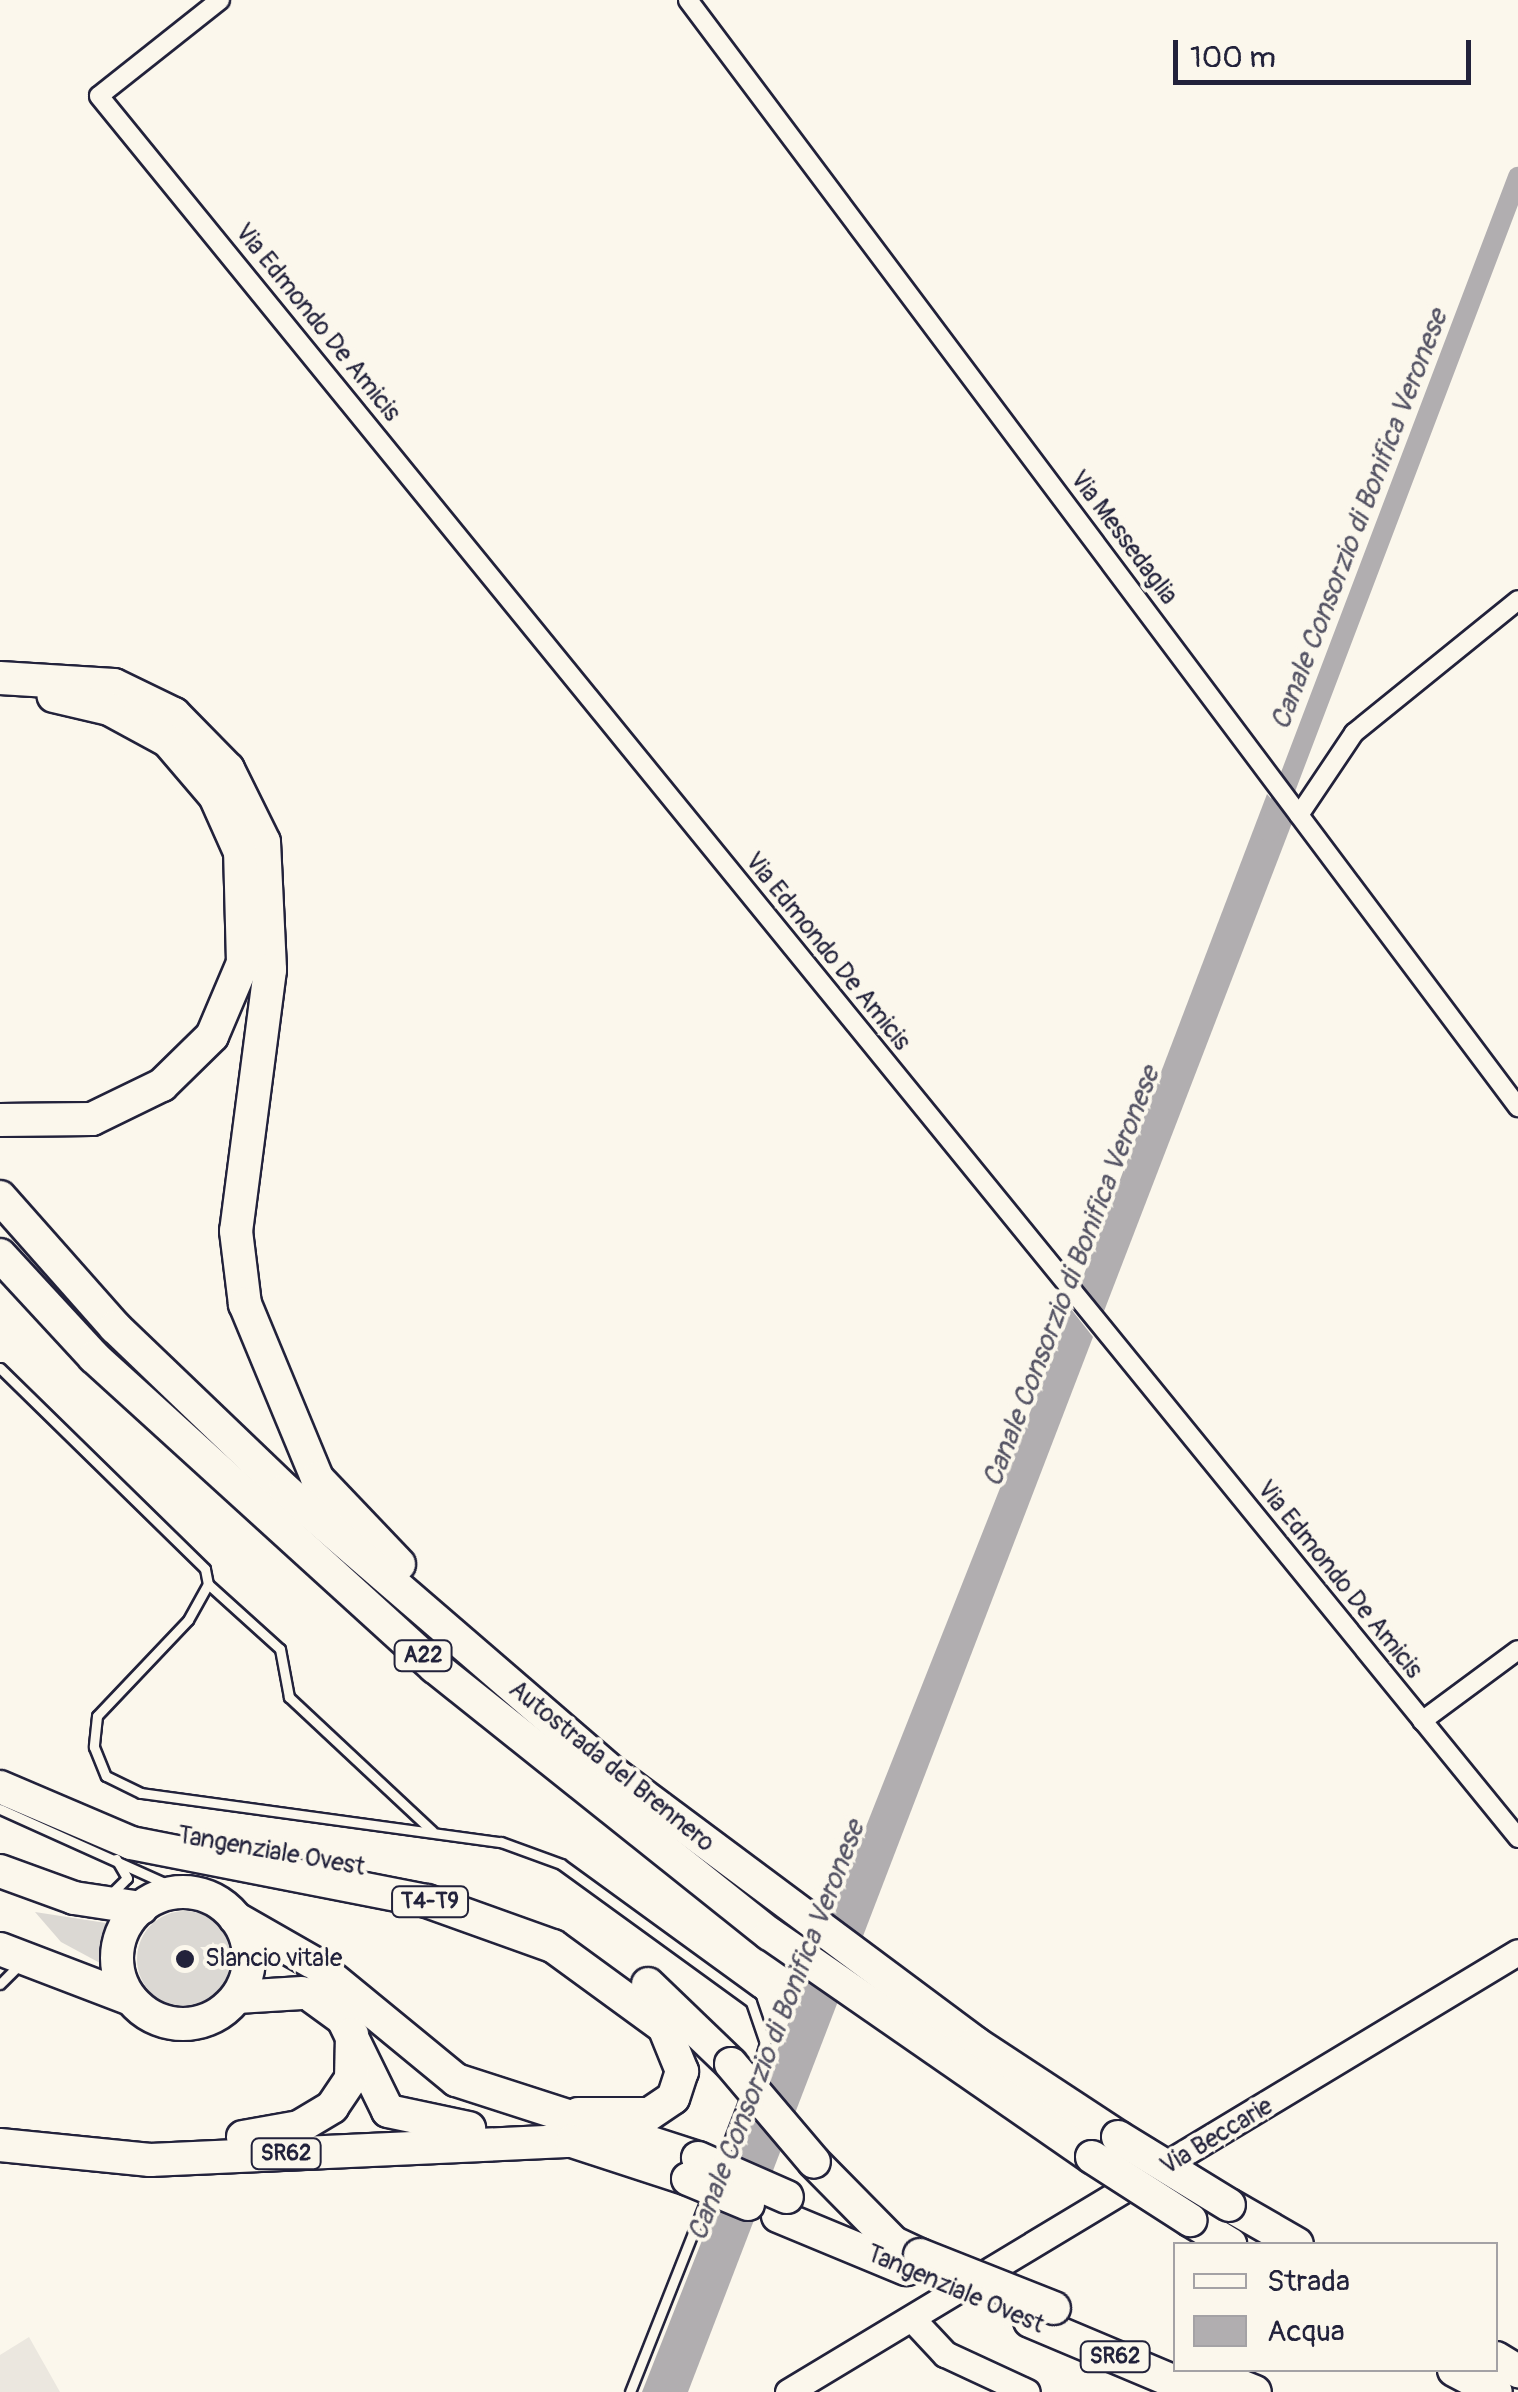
<!DOCTYPE html>
<html>
<head>
<meta charset="utf-8">
<style>
  body { margin:0 }
  #map { position:relative; width:1518px; height:2392px; overflow:hidden; background:#fbf7ec; font-family:Pangolin,sans-serif }
  div>[style] { position:absolute }
  .built>* { inset:0; background:#ebe7df }
  .green>* { inset:0; background:#dbd8d3 }
  .round { border-radius:50% }
  .water>* { inset:0; background:#b1aeb0 }
  .canal>* { height:20px; margin:-10px; padding:0 10px; transform-origin:10px; border-radius:10px; background:#b1aeb0 }
  .roads { filter:drop-shadow(2px 0 #22223b) drop-shadow(-2px 0 #22223b) drop-shadow(0 2px #22223b) drop-shadow(0 -2px #22223b) }
  .lane>* { height:9px; margin:-4.5px; padding:0 4.5px; transform-origin:4.5px; border-radius:4.5px; background:#fbf7ec }
  .street>* { height:18px; margin:-9px; padding:0 9px; transform-origin:9px; border-radius:9px; background:#fbf7ec }
  .secondary>* { height:25px; margin:-12.5px; padding:0 12.5px; transform-origin:12.5px; border-radius:12.5px; background:#fbf7ec }
  .highway>* { height:32px; margin:-16px; padding:0 16px; transform-origin:16px; border-radius:16px; background:#fbf7ec }
  .highway>.ring { margin:-16px; padding:0; box-sizing:content-box; background:none; border:32px solid #fbf7ec; border-radius:50% }
  .bridges { filter:drop-shadow(2px 0 #22223b) drop-shadow(-2px 0 #22223b) drop-shadow(0 2px #22223b) drop-shadow(0 -2px #22223b) }
  .highway-bridge>* { height:32px; margin:-16px; padding:0 16px; transform-origin:16px; border-radius:16px; background:#fbf7ec }
  .dots>* { width:28px; height:28px; translate:-50% -50%; box-sizing:border-box; border:5px solid #fbf7ec; border-radius:50% }
  span { translate:-50% -50%; white-space:nowrap; text-align:center; line-height:1.15; -webkit-text-stroke:8px #fbf7ec; paint-order:stroke }
  .shield-label span { padding:2px 8px; background:#fbf7ec; border:2px solid; border-radius:8px; -webkit-text-stroke-width:0 }
  .shield-label { font-size:22px; color:#22223b; font-weight:700 }
  .street-label { font-size:25px; color:#22223b }
  .poi-label { font-size:25px; color:#22223b }
  .left { translate:0 -50%; text-align:left }
  .water-label { font-size:28px; color:#545364; font-style:italic }
  .legend { position:absolute; left:1173px; top:2242px; width:325px; height:130px; box-sizing:border-box; background:#fbf7ec; border:2px solid #a4a2a5; margin:0; padding:12px 18px; list-style:none; font-size:30px; color:#22223b }
  .legend li { display:flex; align-items:center; gap:20px; height:50px }
  .legend b { width:50px; border:2px solid #a4a2a5 }
  .scale { position:absolute; left:1173px; top:40px; width:298px; height:45px; box-sizing:border-box; border:5px solid #22223b; border-top:0; padding-left:12px; font-size:30px; line-height:35px; white-space:nowrap; color:#22223b; -webkit-text-stroke:8px #fbf7ec; paint-order:stroke }
</style>
</head>
<body>
<div id="map">
  <div class="built">
    <div style="clip-path:polygon(29px 2337px,60px 2392px,0 2392px,0 2355px)"></div>
  </div>
  <div class="green">
    <div class="round" style="left:137px;top:1911px;width:96px;height:96px"></div>
    <div style="clip-path:polygon(35px 1912px,106px 1923px,100px 1963px,61px 1942px)"></div>
  </div>
  <div class="water">
    <div style="clip-path:polygon(1267px 794px,1292px 823px,1101px 1319px,1078px 1290px)"></div>
    <div style="clip-path:polygon(1071px 1309px,1093px 1337px,688px 2392px,642px 2392px)"></div>
  </div>
  <div class="canal">
    <div style="left:1269px;top:832px;width:701px;rotate:-69.19deg"></div>
  </div>
  <div class="roads">
    <div class="lane">
      <div style="left:0;top:1368px;width:287px;rotate:44.4deg"></div>
      <div style="left:205px;top:1569px;width:15px;rotate:79deg"></div>
      <div style="left:208px;top:1584px;width:41px;rotate:119.1deg"></div>
      <div style="left:188px;top:1620px;width:132px;rotate:133.5deg"></div>
      <div style="left:97px;top:1716px;width:31px;rotate:96deg"></div>
      <div style="left:94px;top:1747px;width:31px;rotate:68deg"></div>
      <div style="left:106px;top:1776px;width:39px;rotate:26deg"></div>
      <div style="left:141px;top:1793px;width:363px;rotate:7.8deg"></div>
      <div style="left:501px;top:1842px;width:64px;rotate:20.1deg"></div>
      <div style="left:561px;top:1864px;width:235px;rotate:36deg"></div>
      <div style="left:751px;top:2002px;width:43px;rotate:71.1deg"></div>
      <div style="left:765px;top:2043px;width:37px;rotate:107deg"></div>
      <div style="left:208px;top:1584px;width:97px;rotate:42.1deg"></div>
      <div style="left:280px;top:1649px;width:49px;rotate:79.4deg"></div>
      <div style="left:289px;top:1697px;width:196px;rotate:43.1deg"></div>
      <div style="left:0;top:1809px;width:205px;rotate:24.2deg"></div>
      <div style="left:112px;top:1893px;width:21px;rotate:-45deg"></div>
      <div style="left:127px;top:1878px;width:22px;rotate:-120deg"></div>
      <div style="left:0;top:1984px;width:27px;rotate:-45deg"></div>
      <div style="left:721px;top:2162px;width:70px;rotate:-69deg"></div>
      <div style="left:630px;top:2392px;width:212px;rotate:-68.4deg"></div>
    </div>
    <div class="street">
      <div style="left:220px;top:0;width:154px;rotate:141.6deg"></div>
      <div style="left:99px;top:96px;width:2247px;rotate:50.83deg"></div>
      <div style="left:688px;top:0;width:1384px;rotate:53.14deg"></div>
      <div style="left:1299px;top:815px;width:99px;rotate:-56.1deg"></div>
      <div style="left:1354px;top:733px;width:211px;rotate:-39deg"></div>
      <div style="left:1422px;top:1721px;width:119px;rotate:-36.5deg"></div>
    </div>
    <div class="secondary">
      <div style="left:915px;top:2322px;width:44px;rotate:46.8deg"></div>
      <div style="left:945px;top:2354px;width:90px;rotate:24.9deg"></div>
      <div style="left:788px;top:2392px;width:852px;rotate:-31.08deg"></div>
    </div>
    <div class="highway">
      <div style="left:0;top:678px;width:114px;rotate:3.5deg"></div>
      <div style="left:114px;top:685px;width:67px;rotate:25.8deg"></div>
      <div style="left:174px;top:714px;width:77px;rotate:45.5deg"></div>
      <div style="left:228px;top:769px;width:81px;rotate:63.7deg"></div>
      <div style="left:264px;top:842px;width:128px;rotate:87.3deg"></div>
      <div style="left:270px;top:970px;width:263px;rotate:97.4deg"></div>
      <div style="left:236px;top:1231px;width:74px;rotate:83deg"></div>
      <div style="left:245px;top:1304px;width:188px;rotate:67.5deg"></div>
      <div style="left:317px;top:1478px;width:119px;rotate:46.4deg"></div>
      <div style="left:0;top:1120px;width:92px;rotate:-0.6deg"></div>
      <div style="left:92px;top:1119px;width:78px;rotate:-25.9deg"></div>
      <div style="left:162px;top:1085px;width:70px;rotate:-44.4deg"></div>
      <div style="left:212px;top:1036px;width:79px;rotate:-67deg"></div>
      <div style="left:243px;top:963px;width:111px;rotate:-91.5deg"></div>
      <div style="left:240px;top:852px;width:61px;rotate:-114.1deg"></div>
      <div style="left:215px;top:796px;width:72px;rotate:-130.5deg"></div>
      <div style="left:168px;top:741px;width:67px;rotate:-151.5deg"></div>
      <div style="left:109px;top:709px;width:57px;rotate:-166.7deg"></div>
      <div style="left:0;top:1197px;width:174px;rotate:48.5deg"></div>
      <div style="left:115px;top:1327px;width:236px;rotate:43.8deg"></div>
      <div style="left:285px;top:1490px;width:433px;rotate:40.8deg"></div>
      <div style="left:613px;top:1773px;width:452px;rotate:36.7deg"></div>
      <div style="left:975px;top:2043px;width:171px;rotate:33.3deg"></div>
      <div style="left:0;top:1255px;width:139px;rotate:47.3deg"></div>
      <div style="left:94px;top:1357px;width:461px;rotate:42.3deg"></div>
      <div style="left:435px;top:1667px;width:428px;rotate:38.6deg"></div>
      <div style="left:770px;top:1934px;width:392px;rotate:34.7deg"></div>
      <div style="left:0;top:1787px;width:142px;rotate:23.1deg"></div>
      <div style="left:131px;top:1843px;width:302px;rotate:11.1deg"></div>
      <div style="left:427px;top:1901px;width:134px;rotate:19.7deg"></div>
      <div style="left:553px;top:1946px;width:137px;rotate:36.1deg"></div>
      <div style="left:664px;top:2027px;width:48px;rotate:67.8deg"></div>
      <div style="left:682px;top:2071px;width:28px;rotate:108deg"></div>
      <div style="left:673px;top:2098px;width:29px;rotate:146deg"></div>
      <div style="left:649px;top:2114px;width:71px;rotate:180deg"></div>
      <div style="left:0;top:1871px;width:79px;rotate:20deg"></div>
      <div style="left:74px;top:1898px;width:68px;rotate:8.5deg"></div>
      <div class="ring" style="left:117px;top:1892px;width:100px;height:100px"></div>
      <div style="left:235px;top:1918px;width:89px;rotate:29.7deg"></div>
      <div style="left:0;top:1949px;width:140px;rotate:20.9deg"></div>
      <div style="left:321px;top:1969px;width:175px;rotate:39.4deg"></div>
      <div style="left:456px;top:2080px;width:254px;rotate:17.9deg"></div>
      <div style="left:648px;top:1984px;width:115px;rotate:43.9deg"></div>
      <div style="left:237px;top:1997px;width:65px;rotate:-3.5deg"></div>
      <div style="left:313px;top:1997px;width:37px;rotate:36deg"></div>
      <div style="left:343px;top:2019px;width:102px;rotate:63.9deg"></div>
      <div style="left:388px;top:2111px;width:83px;rotate:11.9deg"></div>
      <div style="left:243px;top:2137px;width:57px;rotate:-10.1deg"></div>
      <div style="left:299px;top:2127px;width:39px;rotate:-31deg"></div>
      <div style="left:332px;top:2107px;width:34px;rotate:-56deg"></div>
      <div style="left:351px;top:2079px;width:45px;rotate:-88.7deg"></div>
      <div style="left:0;top:2145px;width:151px;rotate:5.7deg"></div>
      <div style="left:150px;top:2160px;width:422px;rotate:-2.6deg"></div>
      <div style="left:572px;top:2141px;width:122px;rotate:18.1deg"></div>
      <div style="left:814px;top:2162px;width:114px;rotate:45.4deg"></div>
      <div style="left:894px;top:2243px;width:29px;rotate:25deg"></div>
      <div style="left:1229px;top:2205px;width:78px;rotate:29.8deg"></div>
      <div style="left:778px;top:2216px;width:139px;rotate:22.5deg"></div>
      <div style="left:1190px;top:2220px;width:47px;rotate:31deg"></div>
      <div style="left:1030px;top:2321px;width:183px;rotate:22.8deg"></div>
      <div style="left:1496px;top:2358px;width:26px;rotate:31deg"></div>
      <div style="left:1201px;top:2370px;width:58px;rotate:22.2deg"></div>
      <div style="left:1454px;top:2370px;width:47px;rotate:27.6deg"></div>
    </div>
  </div>
  <div class="bridges">
    <div class="highway-bridge">
      <div style="left:731px;top:2064px;width:128px;rotate:49.7deg"></div>
      <div style="left:1118px;top:2137px;width:130px;rotate:31.5deg"></div>
      <div style="left:1092px;top:2157px;width:117px;rotate:32.7deg"></div>
      <div style="left:698px;top:2158px;width:97px;rotate:23.7deg"></div>
      <div style="left:688px;top:2179px;width:65px;rotate:22.6deg"></div>
      <div style="left:920px;top:2255px;width:144px;rotate:21.6deg"></div>
    </div>
  </div>
  <div class="dots">
    <div style="left:185px;top:1959px;background:#22223b"></div>
  </div>
  <div class="shield-label">
    <span style="left:423px;top:1656px">A22</span>
    <span style="left:430px;top:1902px">T4-T9</span>
    <span style="left:286px;top:2154px">SR62</span>
    <span style="left:1115px;top:2357px">SR62</span>
  </div>
  <div class="street-label">
    <span style="left:317px;top:323px;rotate:51deg">Via Edmondo De Amicis</span>
    <span style="left:1123px;top:538px;rotate:53deg">Via Messedaglia</span>
    <span style="left:827px;top:952px;rotate:51deg">Via Edmondo De Amicis</span>
    <span style="left:1339px;top:1580px;rotate:51deg">Via Edmondo De Amicis</span>
    <span style="left:611px;top:1767px;rotate:39deg">Autostrada del Brennero</span>
    <span style="left:271px;top:1852px;rotate:10deg">Tangenziale Ovest</span>
    <span style="left:1217px;top:2137px;rotate:-31deg">Via Beccarie</span>
    <span style="left:955px;top:2290px;rotate:23deg">Tangenziale Ovest</span>
  </div>
  <div class="poi-label">
    <span class="left" style="left:205px;top:1959px">Slancio vitale</span>
  </div>
  <div class="water-label">
    <span style="left:1360px;top:520px;rotate:-69deg">Canale Consorzio di Bonifica Veronese</span>
    <span style="left:1072px;top:1277px;rotate:-69deg">Canale Consorzio di Bonifica Veronese</span>
    <span style="left:777px;top:2031px;rotate:-69deg">Canale Consorzio di Bonifica Veronese</span>
  </div>
  <ul class="legend">
  <li><b style="height:12px;background:#fbf7ec"></b>Strada</li>
  <li><b style="height:28px;background:#b1aeb0"></b>Acqua</li>
  </ul>
  <div class="scale">100 m</div>
</div>
</body>
</html>
